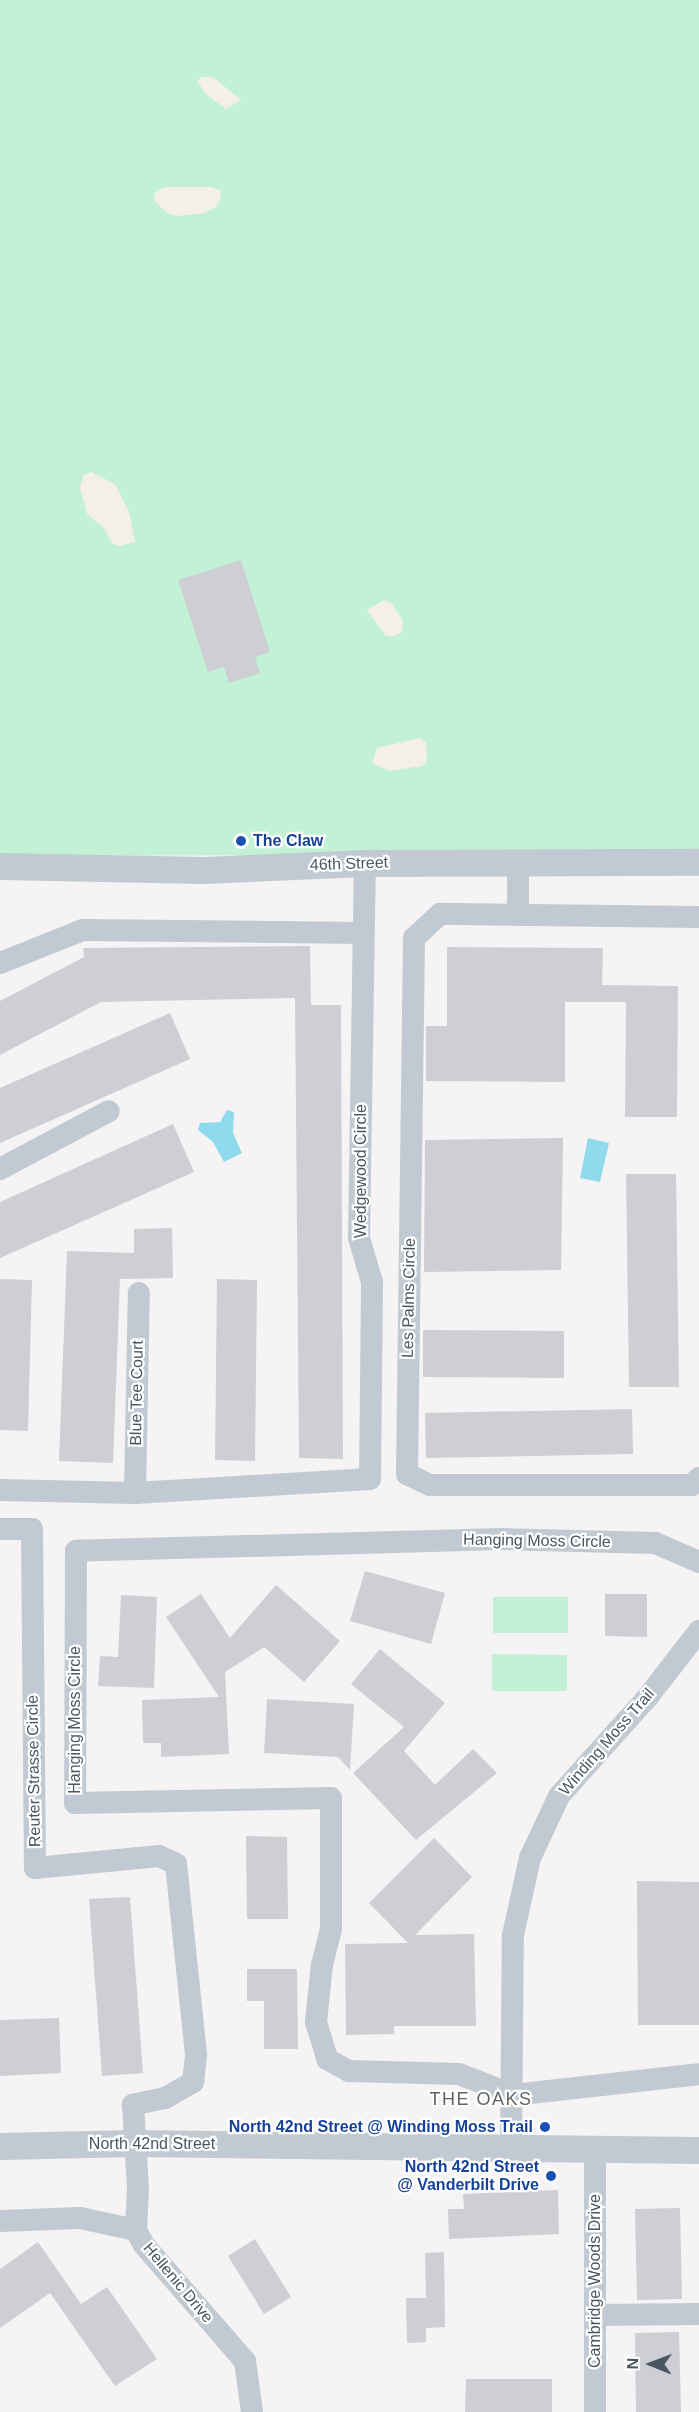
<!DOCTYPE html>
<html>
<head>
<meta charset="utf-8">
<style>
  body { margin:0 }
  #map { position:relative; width:699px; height:2412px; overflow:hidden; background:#f5f3f3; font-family:Arial,sans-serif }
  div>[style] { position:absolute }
  .green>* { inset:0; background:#c3f1d5 }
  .sand>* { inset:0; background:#f5f0e5 }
  .water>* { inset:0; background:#90daee }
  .building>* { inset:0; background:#cdcfd5 }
  .minor>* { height:22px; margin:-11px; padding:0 11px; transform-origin:11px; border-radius:11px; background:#c1cad2 }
  .tertiary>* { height:27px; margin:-13.5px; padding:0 13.5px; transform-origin:13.5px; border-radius:13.5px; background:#c1cad2 }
  .dots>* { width:16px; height:16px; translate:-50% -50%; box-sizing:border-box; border:3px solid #fff; border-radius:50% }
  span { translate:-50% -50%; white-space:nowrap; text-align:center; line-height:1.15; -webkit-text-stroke:4.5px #fff; paint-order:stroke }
  .transit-label { font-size:16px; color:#164399; font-weight:700 }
  .left { translate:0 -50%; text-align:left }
  .right { translate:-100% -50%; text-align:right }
  .street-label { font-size:16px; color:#4a5661 }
  .neighbourhood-label { font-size:18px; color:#5f6368; letter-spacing:1.5px }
  .north { position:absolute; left:621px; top:2334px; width:60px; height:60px; -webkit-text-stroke:4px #fff; paint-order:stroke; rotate:271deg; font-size:16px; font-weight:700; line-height:24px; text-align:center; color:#4a5661 }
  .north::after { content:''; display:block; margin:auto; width:21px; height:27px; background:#4a5661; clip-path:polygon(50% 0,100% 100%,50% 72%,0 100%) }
</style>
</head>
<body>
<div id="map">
  <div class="green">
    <div style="clip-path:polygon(0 0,699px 0,699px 854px,0 856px)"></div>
    <div style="clip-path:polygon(493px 1597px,568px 1597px,568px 1633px,493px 1633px)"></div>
    <div style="clip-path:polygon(492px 1654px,567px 1655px,567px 1691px,492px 1691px)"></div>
  </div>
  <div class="sand">
    <div style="clip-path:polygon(201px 77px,213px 77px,241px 100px,226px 109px,207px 95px,197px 81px)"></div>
    <div style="clip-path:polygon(164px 187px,211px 187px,220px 190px,221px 197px,216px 207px,204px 213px,178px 216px,167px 213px,154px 200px,154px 194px)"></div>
    <div style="clip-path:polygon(91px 472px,115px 484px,129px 512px,135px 542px,118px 546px,111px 542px,104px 528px,87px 514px,80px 488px,83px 476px)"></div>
    <div style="clip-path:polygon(384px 600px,392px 604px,403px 621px,402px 632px,395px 636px,386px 636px,367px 610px)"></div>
    <div style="clip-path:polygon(420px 738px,426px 743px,427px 762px,422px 766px,389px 771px,372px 763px,377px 748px)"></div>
  </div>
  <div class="water">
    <div style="clip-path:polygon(227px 1110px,234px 1112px,233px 1133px,242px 1153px,224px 1162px,213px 1142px,198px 1130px,200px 1123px,220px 1122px)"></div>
    <div style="clip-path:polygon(588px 1138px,609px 1143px,600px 1182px,580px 1178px)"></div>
  </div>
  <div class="building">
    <div style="clip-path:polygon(241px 560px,270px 652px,255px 657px,260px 673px,229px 683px,224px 667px,208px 672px,178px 580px)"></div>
    <div style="clip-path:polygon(310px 946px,311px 1005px,341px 1005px,343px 1459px,299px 1458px,295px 998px,101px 1002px,0 1055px,0 1001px,84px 957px,83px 948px)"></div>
    <div style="clip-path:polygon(447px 947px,603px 948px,602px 985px,678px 986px,677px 1117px,625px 1117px,626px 1002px,565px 1002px,565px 1082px,426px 1081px,426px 1026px,447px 1026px)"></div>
    <div style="clip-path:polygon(170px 1013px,190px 1059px,0 1143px,0 1088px)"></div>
    <div style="clip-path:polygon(173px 1124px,194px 1172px,0 1258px,0 1202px)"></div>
    <div style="clip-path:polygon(563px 1138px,561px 1270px,424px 1272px,425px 1140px)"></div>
    <div style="clip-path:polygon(626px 1174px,676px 1174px,679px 1387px,629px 1387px)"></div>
    <div style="clip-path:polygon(172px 1228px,173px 1278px,120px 1279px,113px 1463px,59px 1461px,67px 1251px,134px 1253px,134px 1229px)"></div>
    <div style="clip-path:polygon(0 1279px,32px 1280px,28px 1431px,0 1430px)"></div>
    <div style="clip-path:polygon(217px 1279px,257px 1280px,255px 1461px,215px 1460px)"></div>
    <div style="clip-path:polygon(423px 1330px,564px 1331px,564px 1378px,423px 1377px)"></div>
    <div style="clip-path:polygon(632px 1409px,633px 1454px,426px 1458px,425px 1413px)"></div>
    <div style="clip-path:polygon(365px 1571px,445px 1593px,431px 1644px,350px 1621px)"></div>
    <div style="clip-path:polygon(276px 1585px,340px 1641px,304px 1682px,264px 1647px,225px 1672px,229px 1754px,161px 1757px,161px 1743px,143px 1743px,142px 1700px,219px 1697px,166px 1617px,201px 1594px,230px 1638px)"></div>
    <div style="clip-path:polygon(605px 1594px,647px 1594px,647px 1637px,605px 1636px)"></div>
    <div style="clip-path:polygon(121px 1595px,157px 1597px,154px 1688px,98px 1686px,100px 1656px,118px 1657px)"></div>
    <div style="clip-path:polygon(380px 1649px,445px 1703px,404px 1751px,435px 1785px,473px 1749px,497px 1773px,416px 1840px,353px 1773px,404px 1727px,351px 1684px)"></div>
    <div style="clip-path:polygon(267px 1699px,354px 1704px,350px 1770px,338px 1757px,264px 1753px)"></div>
    <div style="clip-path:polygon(246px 1836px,287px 1837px,288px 1919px,247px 1919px)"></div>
    <div style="clip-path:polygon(434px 1838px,472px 1877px,415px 1935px,474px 1934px,476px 2026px,394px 2026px,394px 2034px,346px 2035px,345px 1944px,408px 1943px,369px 1903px)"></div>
    <div style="clip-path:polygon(637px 1881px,699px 1882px,699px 2025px,638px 2025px)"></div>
    <div style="clip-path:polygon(130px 1897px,143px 2073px,102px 2076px,89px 1899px)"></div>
    <div style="clip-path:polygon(247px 1969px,297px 1969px,298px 2049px,264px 2049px,264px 2001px,247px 2001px)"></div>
    <div style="clip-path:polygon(59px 2018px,61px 2073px,0 2076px,0 2020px)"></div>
    <div style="clip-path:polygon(558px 2190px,559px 2234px,449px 2239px,448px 2209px,464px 2209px,463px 2194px)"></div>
    <div style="clip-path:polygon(680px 2208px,682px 2299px,637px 2300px,635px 2209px)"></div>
    <div style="clip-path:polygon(255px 2239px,291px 2297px,264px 2314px,228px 2256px)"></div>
    <div style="clip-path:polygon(38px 2242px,81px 2304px,107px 2287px,157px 2359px,115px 2386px,50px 2293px,0 2328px,0 2269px)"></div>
    <div style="clip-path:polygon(444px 2252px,445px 2327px,426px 2328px,426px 2342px,407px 2343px,406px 2298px,426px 2298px,425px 2253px)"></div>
    <div style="clip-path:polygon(679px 2332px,681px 2412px,636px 2412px,635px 2333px)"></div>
    <div style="clip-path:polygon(466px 2379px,552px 2379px,552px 2412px,465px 2412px)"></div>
  </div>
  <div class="minor">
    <div style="left:518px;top:862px;width:53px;rotate:90deg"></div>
    <div style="left:699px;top:917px;width:259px;rotate:-179.3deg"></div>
    <div style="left:440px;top:914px;width:35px;rotate:137deg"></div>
    <div style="left:414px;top:938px;width:536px;rotate:90.75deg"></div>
    <div style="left:407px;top:1474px;width:25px;rotate:26deg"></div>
    <div style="left:430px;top:1485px;width:262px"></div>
    <div style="left:692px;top:1485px;width:10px;rotate:-45deg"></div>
    <div style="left:0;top:963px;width:89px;rotate:-21.7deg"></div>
    <div style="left:83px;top:930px;width:280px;rotate:0.6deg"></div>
    <div style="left:0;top:1169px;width:123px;rotate:-28deg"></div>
    <div style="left:0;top:1490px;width:135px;rotate:1.3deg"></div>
    <div style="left:135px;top:1493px;width:235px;rotate:-3.4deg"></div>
    <div style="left:370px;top:1479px;width:197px;rotate:-89.4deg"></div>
    <div style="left:372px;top:1282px;width:46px;rotate:-106.5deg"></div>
    <div style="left:359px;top:1238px;width:375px;rotate:-89.1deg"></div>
    <div style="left:135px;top:1493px;width:200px;rotate:-88.9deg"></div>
    <div style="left:0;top:1529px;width:32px"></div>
    <div style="left:32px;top:1529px;width:339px;rotate:89.5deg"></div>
    <div style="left:35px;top:1868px;width:125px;rotate:-5.5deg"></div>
    <div style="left:159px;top:1856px;width:19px;rotate:25deg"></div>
    <div style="left:176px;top:1864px;width:192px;rotate:84deg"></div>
    <div style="left:196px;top:2055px;width:27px;rotate:96deg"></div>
    <div style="left:193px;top:2082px;width:32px;rotate:150deg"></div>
    <div style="left:165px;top:2098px;width:33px;rotate:168deg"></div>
    <div style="left:133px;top:2105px;width:84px;rotate:86.6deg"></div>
    <div style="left:138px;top:2189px;width:41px;rotate:92.8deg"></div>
    <div style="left:136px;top:2230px;width:17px;rotate:62deg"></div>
    <div style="left:144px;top:2245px;width:154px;rotate:49deg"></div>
    <div style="left:245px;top:2361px;width:51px;rotate:82.2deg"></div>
    <div style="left:699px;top:1562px;width:48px;rotate:-156.6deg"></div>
    <div style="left:655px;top:1543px;width:154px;rotate:-178.5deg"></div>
    <div style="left:501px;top:1539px;width:425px;rotate:178.4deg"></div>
    <div style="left:76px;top:1551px;width:252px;rotate:90.2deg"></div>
    <div style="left:75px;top:1803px;width:256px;rotate:-1.1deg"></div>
    <div style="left:331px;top:1798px;width:131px;rotate:90deg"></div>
    <div style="left:331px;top:1929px;width:36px;rotate:104deg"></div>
    <div style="left:322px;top:1964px;width:58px;rotate:95.9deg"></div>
    <div style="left:316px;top:2022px;width:39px;rotate:73deg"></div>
    <div style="left:327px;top:2059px;width:25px;rotate:29deg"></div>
    <div style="left:349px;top:2071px;width:110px;rotate:1.6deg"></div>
    <div style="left:459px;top:2074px;width:58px;rotate:21.3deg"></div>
    <div style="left:513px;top:2095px;width:187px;rotate:-6.4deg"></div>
    <div style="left:511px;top:2148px;width:213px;rotate:-89.5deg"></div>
    <div style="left:513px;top:1935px;width:79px;rotate:-77.6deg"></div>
    <div style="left:530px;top:1858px;width:68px;rotate:-64.9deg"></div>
    <div style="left:559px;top:1796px;width:132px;rotate:-48.1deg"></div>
    <div style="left:647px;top:1698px;width:85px;rotate:-52.2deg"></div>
    <div style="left:0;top:2221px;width:80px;rotate:-2.1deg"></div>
    <div style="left:80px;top:2218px;width:57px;rotate:12.1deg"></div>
    <div style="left:595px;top:2315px;width:104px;rotate:-0.6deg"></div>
    <div style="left:595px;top:2412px;width:262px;rotate:-90deg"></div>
  </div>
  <div class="tertiary">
    <div style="left:0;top:866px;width:204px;rotate:1.1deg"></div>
    <div style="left:204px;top:870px;width:161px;rotate:-2.5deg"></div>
    <div style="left:365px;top:863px;width:334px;rotate:-0.2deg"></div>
    <div style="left:0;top:2146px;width:134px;rotate:-1.3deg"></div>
    <div style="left:134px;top:2143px;width:565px;rotate:0.71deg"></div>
  </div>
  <div class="dots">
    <div style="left:241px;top:841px;background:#1a4fb4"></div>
    <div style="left:545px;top:2127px;background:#1a4fb4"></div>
    <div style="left:551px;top:2176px;background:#1a4fb4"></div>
  </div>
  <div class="transit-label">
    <span class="left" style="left:253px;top:841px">The Claw</span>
    <span class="right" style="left:533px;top:2127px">North 42nd Street @ Winding Moss Trail</span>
    <span class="right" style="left:539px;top:2176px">North 42nd Street<br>@ Vanderbilt Drive</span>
  </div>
  <div class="street-label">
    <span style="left:349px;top:864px;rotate:-2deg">46th Street</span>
    <span style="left:361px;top:1171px;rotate:-90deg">Wedgewood Circle</span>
    <span style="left:409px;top:1298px;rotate:-89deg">Les Palms Circle</span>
    <span style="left:137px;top:1393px;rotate:-89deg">Blue Tee Court</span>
    <span style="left:537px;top:1541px;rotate:1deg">Hanging Moss Circle</span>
    <span style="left:75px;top:1720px;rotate:-90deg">Hanging Moss Circle</span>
    <span style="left:607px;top:1742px;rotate:-49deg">Winding Moss Trail</span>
    <span style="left:34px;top:1771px;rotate:-91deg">Reuter Strasse Circle</span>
    <span style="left:152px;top:2144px">North 42nd Street</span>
    <span style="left:595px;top:2281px;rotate:-90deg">Cambridge Woods Drive</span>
    <span style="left:178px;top:2283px;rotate:50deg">Hellenic Drive</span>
  </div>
  <div class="neighbourhood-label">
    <span style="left:481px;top:2099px">THE OAKS</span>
  </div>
  <div class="north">N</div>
</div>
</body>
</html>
